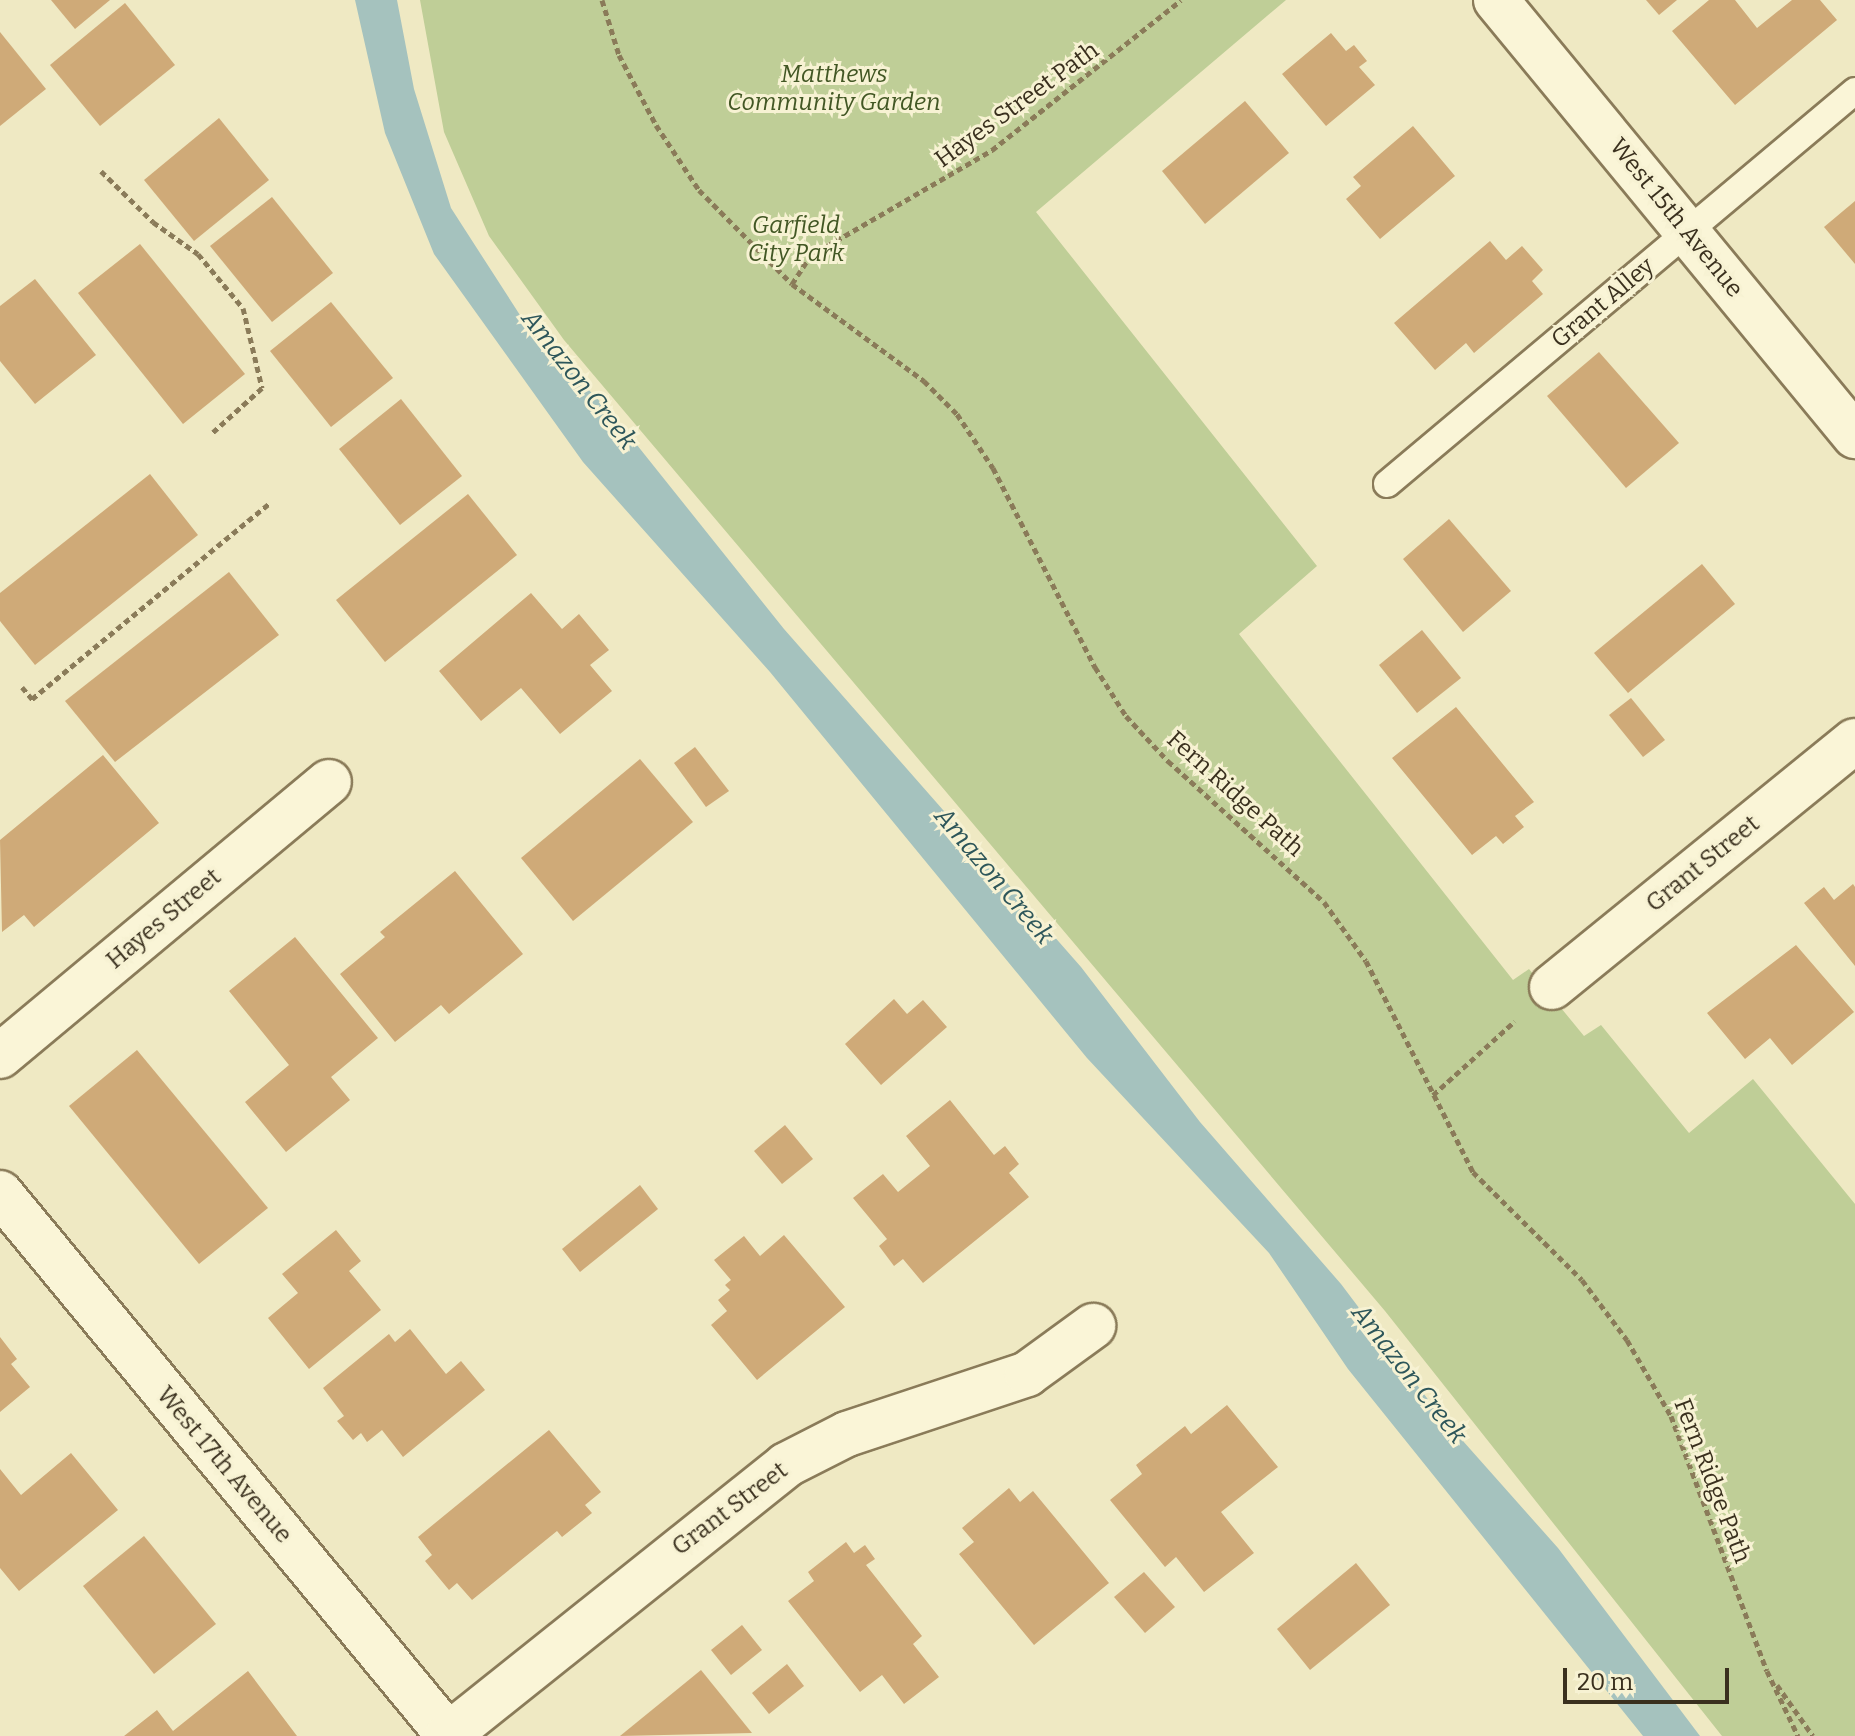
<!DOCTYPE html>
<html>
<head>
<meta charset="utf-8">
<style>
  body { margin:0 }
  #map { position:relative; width:1855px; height:1736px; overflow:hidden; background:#efe9c3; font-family:Bitter,serif }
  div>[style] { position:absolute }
  .green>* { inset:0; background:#bfce97 }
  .water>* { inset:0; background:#a5c2be }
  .building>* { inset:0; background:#cfaa78 }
  .path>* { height:5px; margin-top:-2.5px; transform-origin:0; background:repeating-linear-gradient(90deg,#8a7b59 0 6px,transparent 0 10px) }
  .roads { filter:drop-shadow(2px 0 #8a7b59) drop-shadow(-2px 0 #8a7b59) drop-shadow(0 2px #8a7b59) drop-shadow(0 -2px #8a7b59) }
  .lane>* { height:26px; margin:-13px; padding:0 13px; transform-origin:13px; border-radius:13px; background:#faf5d7 }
  .street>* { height:44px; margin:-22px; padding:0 22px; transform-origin:22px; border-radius:22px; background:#faf5d7 }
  span { translate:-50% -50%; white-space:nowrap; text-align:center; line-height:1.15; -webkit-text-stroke:6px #f7f2d3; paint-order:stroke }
  .park-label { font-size:24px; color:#425724; font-style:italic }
  .street-label { font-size:24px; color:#3a301e }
  .water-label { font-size:26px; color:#2d565a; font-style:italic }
  .scale { position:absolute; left:1563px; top:1668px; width:166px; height:36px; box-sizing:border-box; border:4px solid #3a301e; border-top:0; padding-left:10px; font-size:24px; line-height:28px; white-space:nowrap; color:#3a301e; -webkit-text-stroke:6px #f7f2d3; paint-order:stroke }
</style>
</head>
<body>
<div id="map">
  <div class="green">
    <div style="clip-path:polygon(420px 0,1286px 0,1036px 212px,1317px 566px,1239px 634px,1513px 980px,1529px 969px,1584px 1036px,1601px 1025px,1689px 1133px,1753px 1079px,1855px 1204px,1855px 1736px,1722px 1736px,1385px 1311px,564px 340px,489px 236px,444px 132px)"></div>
  </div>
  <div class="water">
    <div style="clip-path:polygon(355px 0,397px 0,414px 89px,451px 208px,527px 326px,613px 415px,784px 629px,1081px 967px,1200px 1122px,1341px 1284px,1439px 1414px,1558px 1548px,1700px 1736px,1643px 1736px,1348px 1369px,1269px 1253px,1087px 1058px,770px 672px,583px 462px,434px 254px,385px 133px)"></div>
  </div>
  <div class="building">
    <div style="clip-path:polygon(51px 0,110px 0,75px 29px)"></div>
    <div style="clip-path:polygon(1646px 0,1677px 0,1659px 15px)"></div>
    <div style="clip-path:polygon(1709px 0,1735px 0,1757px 28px,1792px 0,1820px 0,1837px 20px,1735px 105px,1672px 31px)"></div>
    <div style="clip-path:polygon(125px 3px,175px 65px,100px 126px,50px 65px)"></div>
    <div style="clip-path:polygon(0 32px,46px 89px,0 126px)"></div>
    <div style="clip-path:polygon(1331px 33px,1346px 51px,1354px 45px,1367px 61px,1359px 67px,1375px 85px,1326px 126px,1282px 74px)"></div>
    <div style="clip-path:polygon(1245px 101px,1289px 153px,1205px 224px,1162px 171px)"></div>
    <div style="clip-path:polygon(219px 118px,269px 180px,194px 241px,144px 180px)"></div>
    <div style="clip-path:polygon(1413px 126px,1455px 176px,1380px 239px,1346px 199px,1361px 186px,1353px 177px)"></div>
    <div style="clip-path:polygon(272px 197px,333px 273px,272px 322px,210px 246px)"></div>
    <div style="clip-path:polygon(1855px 201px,1855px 264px,1824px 227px)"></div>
    <div style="clip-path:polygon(1490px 241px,1506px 260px,1522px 246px,1543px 270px,1532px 281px,1543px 294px,1474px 353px,1466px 343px,1435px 370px,1394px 323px)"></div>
    <div style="clip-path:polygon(140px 244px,245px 374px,183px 424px,78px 293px)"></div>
    <div style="clip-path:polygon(35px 279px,96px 355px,35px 404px,0 361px,0 306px)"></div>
    <div style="clip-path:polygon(331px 302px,393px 378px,331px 427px,270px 351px)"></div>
    <div style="clip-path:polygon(1599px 352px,1679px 443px,1626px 488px,1547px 396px)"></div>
    <div style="clip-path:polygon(401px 399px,462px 476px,400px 525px,339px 449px)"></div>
    <div style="clip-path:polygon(150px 474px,198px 535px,35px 665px,0 621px,0 593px)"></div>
    <div style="clip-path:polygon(468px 494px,517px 555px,385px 662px,336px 600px)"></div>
    <div style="clip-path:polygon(1449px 519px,1511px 591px,1463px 632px,1403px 559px)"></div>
    <div style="clip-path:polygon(1702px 564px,1735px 604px,1628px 693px,1594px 653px)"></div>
    <div style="clip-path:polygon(229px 572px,279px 635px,115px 762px,65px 701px)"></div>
    <div style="clip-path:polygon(531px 593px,562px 629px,579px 614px,609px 650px,590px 665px,612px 691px,560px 734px,521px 688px,481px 721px,439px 671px)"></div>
    <div style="clip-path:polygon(1422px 630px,1461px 678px,1417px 713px,1379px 665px)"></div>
    <div style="clip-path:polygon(1631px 698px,1665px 740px,1643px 757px,1609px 715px)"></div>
    <div style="clip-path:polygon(1456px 707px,1534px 802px,1515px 816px,1524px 827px,1503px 844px,1496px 836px,1472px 855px,1392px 758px)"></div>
    <div style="clip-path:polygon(695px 747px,729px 791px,706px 807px,674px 763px)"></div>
    <div style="clip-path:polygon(103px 755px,159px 823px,34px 927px,24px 915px,2px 932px,0 840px)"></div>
    <div style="clip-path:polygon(640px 759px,693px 822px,573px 921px,521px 858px)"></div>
    <div style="clip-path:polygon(455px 871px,523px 954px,449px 1014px,441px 1005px,395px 1042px,340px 974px,385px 937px,380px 932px)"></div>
    <div style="clip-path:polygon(1853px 884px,1855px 887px,1855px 966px,1804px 903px,1824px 887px,1834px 900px)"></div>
    <div style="clip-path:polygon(295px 937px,378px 1038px,331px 1077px,350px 1100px,286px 1152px,245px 1102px,289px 1065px,229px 991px)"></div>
    <div style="clip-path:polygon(1796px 945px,1854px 1012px,1792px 1065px,1770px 1038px,1745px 1059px,1707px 1013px)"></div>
    <div style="clip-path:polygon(894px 999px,907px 1014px,923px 1000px,947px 1027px,881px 1085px,845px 1044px)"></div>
    <div style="clip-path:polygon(137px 1050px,268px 1208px,199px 1264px,69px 1106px)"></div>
    <div style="clip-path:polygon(950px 1100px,994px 1155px,1005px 1146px,1019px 1164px,1009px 1173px,1029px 1197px,923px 1283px,903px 1259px,894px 1266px,879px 1246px,887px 1239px,853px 1198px,883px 1174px,898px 1192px,930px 1166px,906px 1136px)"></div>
    <div style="clip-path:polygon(785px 1125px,813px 1159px,782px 1184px,754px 1151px)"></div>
    <div style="clip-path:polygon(640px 1185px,658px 1209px,580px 1272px,562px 1249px)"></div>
    <div style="clip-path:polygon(336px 1230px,361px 1261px,349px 1271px,381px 1310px,309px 1369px,268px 1318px,298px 1293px,282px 1274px)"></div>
    <div style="clip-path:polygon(784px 1235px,845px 1307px,757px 1380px,711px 1325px,727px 1311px,718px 1300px,730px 1290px,725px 1285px,731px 1280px,714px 1260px,744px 1236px,760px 1256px)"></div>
    <div style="clip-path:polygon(410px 1329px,446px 1374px,461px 1361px,485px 1390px,403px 1457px,382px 1430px,367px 1442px,361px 1433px,353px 1440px,337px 1421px,344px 1416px,323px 1388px,389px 1334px,395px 1342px)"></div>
    <div style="clip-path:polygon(0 1337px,17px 1359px,11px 1364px,30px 1387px,0 1412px)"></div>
    <div style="clip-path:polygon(1227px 1405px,1278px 1467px,1221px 1512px,1254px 1553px,1204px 1592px,1176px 1557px,1165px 1567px,1110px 1500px,1142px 1474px,1136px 1465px,1185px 1426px,1191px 1434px)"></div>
    <div style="clip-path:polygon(549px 1430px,601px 1492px,585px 1505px,592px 1513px,562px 1537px,557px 1531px,472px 1600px,457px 1583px,449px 1590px,425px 1561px,432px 1555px,418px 1537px)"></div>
    <div style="clip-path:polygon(71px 1453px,118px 1510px,19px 1591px,0 1568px,0 1469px,21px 1495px)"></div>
    <div style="clip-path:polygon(1009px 1488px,1020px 1502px,1033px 1491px,1109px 1583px,1034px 1645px,959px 1554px,974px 1542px,962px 1528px)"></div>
    <div style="clip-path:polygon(144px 1536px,216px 1624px,154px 1674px,83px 1586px)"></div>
    <div style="clip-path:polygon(846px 1542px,854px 1553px,865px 1545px,875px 1559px,866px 1565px,922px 1636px,913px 1644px,939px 1677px,904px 1704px,882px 1675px,860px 1692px,788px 1601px,814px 1581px,808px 1572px)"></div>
    <div style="clip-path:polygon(1356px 1563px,1390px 1605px,1310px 1670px,1277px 1629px)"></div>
    <div style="clip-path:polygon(1144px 1572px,1175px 1607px,1145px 1633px,1114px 1597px)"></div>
    <div style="clip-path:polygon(742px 1625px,762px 1650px,731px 1675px,711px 1650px)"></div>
    <div style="clip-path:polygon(787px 1664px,804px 1686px,769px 1714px,752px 1693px)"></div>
    <div style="clip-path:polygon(701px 1670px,752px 1733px,620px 1736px)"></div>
    <div style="clip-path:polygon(248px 1671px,297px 1736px,124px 1736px,157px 1710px,173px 1731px)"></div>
  </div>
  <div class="path">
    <div style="left:602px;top:0;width:58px;rotate:72.8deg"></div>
    <div style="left:619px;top:55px;width:79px;rotate:62.1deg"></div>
    <div style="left:656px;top:125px;width:78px;rotate:56.5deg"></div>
    <div style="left:699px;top:190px;width:132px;rotate:45.3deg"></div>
    <div style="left:792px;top:284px;width:164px;rotate:36.3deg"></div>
    <div style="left:924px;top:381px;width:47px;rotate:45deg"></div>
    <div style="left:957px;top:414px;width:65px;rotate:56.3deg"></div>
    <div style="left:993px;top:468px;width:224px;rotate:62.9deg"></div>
    <div style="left:1095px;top:667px;width:58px;rotate:57.7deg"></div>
    <div style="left:1126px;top:716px;width:62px;rotate:47deg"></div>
    <div style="left:1168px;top:761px;width:210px;rotate:42.1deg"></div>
    <div style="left:1324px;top:902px;width:72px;rotate:54.6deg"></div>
    <div style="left:1366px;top:961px;width:237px;rotate:63.1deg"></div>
    <div style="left:1473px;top:1172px;width:153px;rotate:44.7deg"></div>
    <div style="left:1582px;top:1280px;width:75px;rotate:53.1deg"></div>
    <div style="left:1627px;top:1340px;width:88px;rotate:59.9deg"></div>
    <div style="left:1671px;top:1416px;width:272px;rotate:69.4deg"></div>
    <div style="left:1767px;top:1671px;width:72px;rotate:64.5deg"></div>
    <div style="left:101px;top:171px;width:73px;rotate:44.4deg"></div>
    <div style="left:153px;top:222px;width:55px;rotate:35.4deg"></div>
    <div style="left:198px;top:254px;width:70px;rotate:50.2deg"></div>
    <div style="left:243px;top:308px;width:82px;rotate:76.6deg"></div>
    <div style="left:262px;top:388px;width:67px;rotate:138deg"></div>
    <div style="left:792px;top:284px;width:33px;rotate:-57deg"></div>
    <div style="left:810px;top:256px;width:211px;rotate:-30.2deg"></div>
    <div style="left:992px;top:150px;width:241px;rotate:-38.4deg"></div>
    <div style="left:22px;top:687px;width:16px;rotate:50deg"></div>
    <div style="left:32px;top:699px;width:308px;rotate:-39.5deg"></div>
    <div style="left:1433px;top:1095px;width:110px;rotate:-42.1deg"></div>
    <div style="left:1777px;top:1685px;width:62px;rotate:54.8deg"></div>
  </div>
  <div class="roads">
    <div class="lane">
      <div style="left:1387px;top:484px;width:611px;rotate:-40.02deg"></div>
    </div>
    <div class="street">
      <div style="left:1496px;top:0;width:565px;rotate:50.53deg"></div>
      <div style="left:1552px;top:987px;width:390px;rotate:-39.1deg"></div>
      <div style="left:0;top:1056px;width:428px;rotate:-39.8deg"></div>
      <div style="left:0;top:1193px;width:705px;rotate:50.41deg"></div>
      <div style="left:447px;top:1736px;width:434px;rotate:-38.6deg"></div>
      <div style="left:786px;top:1465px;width:68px;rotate:-26.9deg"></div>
      <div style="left:847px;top:1434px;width:190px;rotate:-18.4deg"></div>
      <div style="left:1027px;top:1374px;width:82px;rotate:-36deg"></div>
    </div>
  </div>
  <div class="park-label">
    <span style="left:834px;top:89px">Matthews<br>Community Garden</span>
    <span style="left:796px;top:240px">Garfield<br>City Park</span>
  </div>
  <div class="street-label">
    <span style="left:1017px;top:105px;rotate:-36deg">Hayes Street Path</span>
    <span style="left:1676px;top:218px;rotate:51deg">West 15th Avenue</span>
    <span style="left:1603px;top:303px;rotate:-40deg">Grant Alley</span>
    <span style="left:1235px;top:794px;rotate:42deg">Fern Ridge Path</span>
    <span style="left:1703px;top:864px;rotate:-39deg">Grant Street</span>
    <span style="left:164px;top:919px;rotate:-40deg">Hayes Street</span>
    <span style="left:224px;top:1465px;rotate:50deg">West 17th Avenue</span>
    <span style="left:1712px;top:1481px;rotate:69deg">Fern Ridge Path</span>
    <span style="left:730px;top:1509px;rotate:-37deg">Grant Street</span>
  </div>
  <div class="water-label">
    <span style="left:579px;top:380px;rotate:52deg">Amazon Creek</span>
    <span style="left:994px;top:876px;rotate:50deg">Amazon Creek</span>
    <span style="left:1409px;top:1374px;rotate:52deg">Amazon Creek</span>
  </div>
  <div class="scale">20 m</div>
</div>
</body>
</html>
